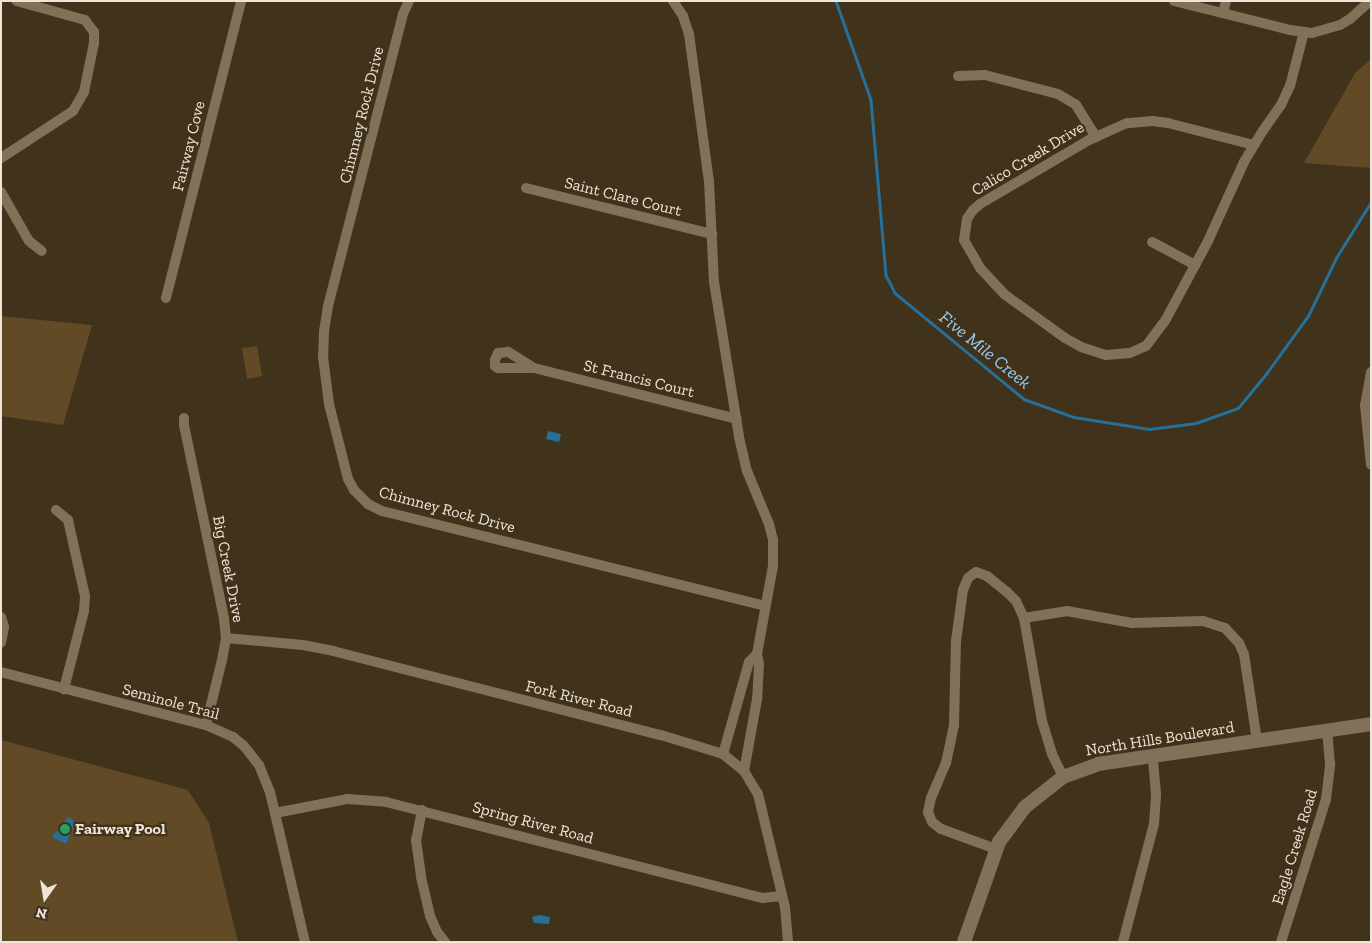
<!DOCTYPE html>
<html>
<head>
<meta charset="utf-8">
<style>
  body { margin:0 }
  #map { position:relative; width:1372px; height:943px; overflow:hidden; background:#40321b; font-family:"Zilla Slab",serif }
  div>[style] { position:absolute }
  .green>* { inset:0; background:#614a25 }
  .water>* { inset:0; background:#267099 }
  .stream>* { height:2.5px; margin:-1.25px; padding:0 1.25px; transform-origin:1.25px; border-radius:1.25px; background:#267099 }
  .street>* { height:10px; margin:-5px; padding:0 5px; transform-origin:5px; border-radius:5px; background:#817159 }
  .secondary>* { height:14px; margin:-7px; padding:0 7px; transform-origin:7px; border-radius:7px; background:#817159 }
  .dots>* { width:14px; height:14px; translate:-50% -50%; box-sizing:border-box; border:2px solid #40321b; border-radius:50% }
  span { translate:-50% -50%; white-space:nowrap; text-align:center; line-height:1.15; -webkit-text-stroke:4.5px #40321b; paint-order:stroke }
  .street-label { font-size:16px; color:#eee5d8 }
  .poi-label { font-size:16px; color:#eee5d8; font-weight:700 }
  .left { translate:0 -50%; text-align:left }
  .water-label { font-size:18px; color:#97cdf1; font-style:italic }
  .frame { position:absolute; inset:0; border:2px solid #eee5d8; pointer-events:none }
  .north { position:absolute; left:20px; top:873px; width:50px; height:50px; -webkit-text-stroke:4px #40321b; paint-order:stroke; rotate:193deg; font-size:14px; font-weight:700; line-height:20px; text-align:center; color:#eee5d8 }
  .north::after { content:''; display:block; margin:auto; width:18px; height:22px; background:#eee5d8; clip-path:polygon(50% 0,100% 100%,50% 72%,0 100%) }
</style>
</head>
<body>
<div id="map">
  <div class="green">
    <div style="clip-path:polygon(1371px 59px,1371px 168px,1304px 163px,1355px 73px)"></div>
    <div style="clip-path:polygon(1px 316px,92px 325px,63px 425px,1px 416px)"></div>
    <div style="clip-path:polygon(257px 346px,262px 376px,247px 379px,242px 348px)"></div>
    <div style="clip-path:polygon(1px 740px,188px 790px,209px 823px,238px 942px,1px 942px)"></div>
  </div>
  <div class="water">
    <div style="clip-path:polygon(548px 431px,561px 434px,559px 442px,546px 439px)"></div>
    <div style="clip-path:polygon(68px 817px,76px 822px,66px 844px,52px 837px)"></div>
    <div style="clip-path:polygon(539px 915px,550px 917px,549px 924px,534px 923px,532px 917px)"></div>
  </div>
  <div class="stream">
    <div style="left:836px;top:1px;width:105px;rotate:70.5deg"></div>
    <div style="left:871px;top:100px;width:176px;rotate:85.1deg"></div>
    <div style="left:886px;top:275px;width:20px;rotate:63deg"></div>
    <div style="left:895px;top:293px;width:167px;rotate:39.4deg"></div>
    <div style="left:1024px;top:399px;width:53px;rotate:19.8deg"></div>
    <div style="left:1074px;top:417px;width:76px;rotate:9.1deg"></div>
    <div style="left:1149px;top:429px;width:47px;rotate:-7.3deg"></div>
    <div style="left:1196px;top:423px;width:45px;rotate:-19.7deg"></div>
    <div style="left:1238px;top:408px;width:44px;rotate:-50.5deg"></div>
    <div style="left:1266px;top:374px;width:72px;rotate:-54.1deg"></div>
    <div style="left:1308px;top:316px;width:64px;rotate:-64.2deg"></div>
    <div style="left:1336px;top:258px;width:66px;rotate:-58deg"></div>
  </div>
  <div class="street">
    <div style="left:409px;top:1px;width:14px;rotate:115deg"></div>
    <div style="left:403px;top:14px;width:301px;rotate:104.4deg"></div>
    <div style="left:328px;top:306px;width:26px;rotate:99deg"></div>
    <div style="left:324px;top:332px;width:25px;rotate:92deg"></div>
    <div style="left:323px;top:357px;width:47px;rotate:82.7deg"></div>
    <div style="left:329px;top:404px;width:77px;rotate:75.8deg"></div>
    <div style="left:348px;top:479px;width:13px;rotate:61deg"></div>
    <div style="left:354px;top:490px;width:20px;rotate:45deg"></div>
    <div style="left:368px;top:504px;width:16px;rotate:27deg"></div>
    <div style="left:382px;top:511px;width:395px;rotate:13.9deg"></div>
    <div style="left:673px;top:1px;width:18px;rotate:56deg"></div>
    <div style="left:683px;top:16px;width:19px;rotate:72deg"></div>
    <div style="left:689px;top:34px;width:148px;rotate:82.3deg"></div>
    <div style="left:709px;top:181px;width:101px;rotate:87.2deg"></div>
    <div style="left:714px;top:282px;width:157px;rotate:80.8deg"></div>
    <div style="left:739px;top:437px;width:35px;rotate:77deg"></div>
    <div style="left:747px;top:471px;width:57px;rotate:67.5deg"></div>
    <div style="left:769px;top:524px;width:16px;rotate:76deg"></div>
    <div style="left:773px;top:540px;width:26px;rotate:90deg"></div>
    <div style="left:773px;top:566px;width:89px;rotate:100.3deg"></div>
    <div style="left:757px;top:654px;width:10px;rotate:79deg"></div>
    <div style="left:759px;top:664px;width:35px;rotate:93deg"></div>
    <div style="left:757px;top:699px;width:73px;rotate:100.2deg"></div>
    <div style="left:1174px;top:1px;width:120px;rotate:14deg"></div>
    <div style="left:1290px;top:30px;width:22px;rotate:8deg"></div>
    <div style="left:1312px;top:33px;width:29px;rotate:-16deg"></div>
    <div style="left:1340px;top:25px;width:12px;rotate:-31deg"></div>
    <div style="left:1350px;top:19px;width:27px;rotate:-42deg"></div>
    <div style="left:1223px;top:13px;width:12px;rotate:-76deg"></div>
    <div style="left:958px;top:76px;width:27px;rotate:-2deg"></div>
    <div style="left:985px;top:75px;width:75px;rotate:14.6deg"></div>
    <div style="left:1058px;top:94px;width:21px;rotate:31deg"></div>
    <div style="left:1076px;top:105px;width:38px;rotate:58deg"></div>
    <div style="left:1254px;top:145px;width:89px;rotate:-165.7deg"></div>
    <div style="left:1168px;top:123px;width:16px;rotate:-173deg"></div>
    <div style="left:1152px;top:121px;width:25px;rotate:175deg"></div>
    <div style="left:1127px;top:123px;width:42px;rotate:155.9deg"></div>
    <div style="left:1089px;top:140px;width:126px;rotate:149.6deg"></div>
    <div style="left:980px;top:204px;width:9px;rotate:139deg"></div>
    <div style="left:973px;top:210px;width:11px;rotate:124deg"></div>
    <div style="left:967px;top:219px;width:21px;rotate:98deg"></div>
    <div style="left:964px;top:240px;width:32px;rotate:60deg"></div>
    <div style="left:980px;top:268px;width:35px;rotate:47deg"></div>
    <div style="left:1004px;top:294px;width:75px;rotate:35.8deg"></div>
    <div style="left:1065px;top:338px;width:18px;rotate:29deg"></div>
    <div style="left:1081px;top:347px;width:26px;rotate:18deg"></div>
    <div style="left:1106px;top:355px;width:24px;rotate:-5deg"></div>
    <div style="left:1130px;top:353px;width:17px;rotate:-24deg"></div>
    <div style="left:1146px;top:346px;width:31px;rotate:-53deg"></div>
    <div style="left:1165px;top:321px;width:91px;rotate:-61.7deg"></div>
    <div style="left:1208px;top:241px;width:87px;rotate:-65.5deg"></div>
    <div style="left:1244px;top:162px;width:35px;rotate:-59deg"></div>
    <div style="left:1262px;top:132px;width:33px;rotate:-55deg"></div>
    <div style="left:1281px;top:105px;width:21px;rotate:-65deg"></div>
    <div style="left:1290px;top:86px;width:56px;rotate:-75.5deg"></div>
    <div style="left:1px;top:158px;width:86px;rotate:-33.1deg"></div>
    <div style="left:73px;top:111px;width:22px;rotate:-60deg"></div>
    <div style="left:84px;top:92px;width:50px;rotate:-78.5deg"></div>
    <div style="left:94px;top:43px;width:11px;rotate:-90deg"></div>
    <div style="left:94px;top:32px;width:15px;rotate:-127deg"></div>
    <div style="left:85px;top:20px;width:71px;rotate:-164.4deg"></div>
    <div style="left:526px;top:188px;width:192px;rotate:13.9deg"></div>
    <div style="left:1px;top:192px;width:56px;rotate:60.3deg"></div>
    <div style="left:29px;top:241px;width:16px;rotate:38deg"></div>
    <div style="left:1152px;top:242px;width:49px;rotate:28.1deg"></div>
    <div style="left:166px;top:298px;width:306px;rotate:-75.8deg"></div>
    <div style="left:534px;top:368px;width:31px;rotate:-148deg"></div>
    <div style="left:508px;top:352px;width:10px;rotate:174deg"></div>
    <div style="left:498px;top:353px;width:8px;rotate:113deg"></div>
    <div style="left:495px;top:360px;width:6px;rotate:90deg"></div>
    <div style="left:495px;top:366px;width:4px;rotate:34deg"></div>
    <div style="left:498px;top:368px;width:36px"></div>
    <div style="left:534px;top:368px;width:209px;rotate:14.1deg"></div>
    <div style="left:1371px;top:372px;width:34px;rotate:100deg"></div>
    <div style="left:1365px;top:405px;width:60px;rotate:84.3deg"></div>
    <div style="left:184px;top:418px;width:7px;rotate:90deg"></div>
    <div style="left:184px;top:425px;width:198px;rotate:78.3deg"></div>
    <div style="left:224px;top:619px;width:19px;rotate:84deg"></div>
    <div style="left:226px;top:638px;width:22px;rotate:100deg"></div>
    <div style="left:222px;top:660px;width:67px;rotate:103.8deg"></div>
    <div style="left:56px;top:510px;width:16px;rotate:40deg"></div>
    <div style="left:68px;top:520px;width:78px;rotate:77.4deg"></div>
    <div style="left:85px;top:596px;width:15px;rotate:94deg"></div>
    <div style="left:84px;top:611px;width:81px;rotate:104.4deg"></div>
    <div style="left:1px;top:617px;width:10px;rotate:73deg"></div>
    <div style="left:4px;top:627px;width:16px;rotate:101deg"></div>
    <div style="left:1024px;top:618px;width:105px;rotate:80.1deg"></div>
    <div style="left:1042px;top:721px;width:34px;rotate:73deg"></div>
    <div style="left:1052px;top:754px;width:25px;rotate:64deg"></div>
    <div style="left:226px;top:638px;width:77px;rotate:5.2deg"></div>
    <div style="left:303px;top:645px;width:31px;rotate:11deg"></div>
    <div style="left:333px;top:651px;width:339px;rotate:14.4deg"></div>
    <div style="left:661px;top:735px;width:65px;rotate:17deg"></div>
    <div style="left:723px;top:754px;width:27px;rotate:39deg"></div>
    <div style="left:744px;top:771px;width:27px;rotate:59deg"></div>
    <div style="left:758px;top:794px;width:116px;rotate:76.6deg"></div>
    <div style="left:785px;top:907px;width:35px;rotate:85deg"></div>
    <div style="left:1px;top:672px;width:212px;rotate:14.5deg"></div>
    <div style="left:206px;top:725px;width:30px;rotate:24deg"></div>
    <div style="left:233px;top:737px;width:14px;rotate:39deg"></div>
    <div style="left:244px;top:746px;width:24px;rotate:52deg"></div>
    <div style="left:259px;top:765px;width:29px;rotate:68deg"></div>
    <div style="left:270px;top:792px;width:154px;rotate:76.9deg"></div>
    <div style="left:723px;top:754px;width:96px;rotate:-74.2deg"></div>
    <div style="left:749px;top:662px;width:11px;rotate:-45deg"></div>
    <div style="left:422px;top:810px;width:31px;rotate:101deg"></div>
    <div style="left:416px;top:840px;width:37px;rotate:82deg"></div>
    <div style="left:421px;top:877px;width:40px;rotate:77deg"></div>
    <div style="left:430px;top:916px;width:17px;rotate:66deg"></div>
    <div style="left:437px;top:932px;width:13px;rotate:51deg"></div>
    <div style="left:275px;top:813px;width:73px;rotate:-11deg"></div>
    <div style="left:347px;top:799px;width:39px;rotate:4deg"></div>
    <div style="left:386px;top:802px;width:389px;rotate:14.3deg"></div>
    <div style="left:763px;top:898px;width:19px;rotate:-6deg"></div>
    <div style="left:996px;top:849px;width:59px;rotate:-160deg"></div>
    <div style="left:941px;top:829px;width:11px;rotate:-142deg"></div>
    <div style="left:932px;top:822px;width:11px;rotate:-112deg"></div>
    <div style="left:928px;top:812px;width:14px;rotate:-78deg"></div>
    <div style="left:931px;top:798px;width:38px;rotate:-67deg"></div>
    <div style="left:946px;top:763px;width:38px;rotate:-78deg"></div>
    <div style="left:954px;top:726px;width:85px;rotate:-88.7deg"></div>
    <div style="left:956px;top:641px;width:51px;rotate:-82.2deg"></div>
    <div style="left:963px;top:590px;width:13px;rotate:-67deg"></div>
    <div style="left:968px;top:578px;width:10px;rotate:-37deg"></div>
    <div style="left:976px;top:572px;width:12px;rotate:20deg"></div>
    <div style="left:987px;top:576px;width:26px;rotate:39deg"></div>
    <div style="left:1007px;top:592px;width:13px;rotate:45deg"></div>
    <div style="left:1016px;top:601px;width:19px;rotate:65deg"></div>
    <div style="left:1024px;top:618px;width:44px;rotate:-9.2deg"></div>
    <div style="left:1067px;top:611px;width:66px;rotate:10.5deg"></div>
    <div style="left:1132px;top:623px;width:71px;rotate:-1.6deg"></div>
    <div style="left:1203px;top:621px;width:23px;rotate:18deg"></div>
    <div style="left:1225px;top:628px;width:21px;rotate:47deg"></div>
    <div style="left:1239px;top:643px;width:12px;rotate:66deg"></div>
    <div style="left:1244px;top:654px;width:88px;rotate:81.5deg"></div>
    <div style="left:1123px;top:942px;width:122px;rotate:-75.3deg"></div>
    <div style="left:1154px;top:824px;width:30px;rotate:-86deg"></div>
    <div style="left:1156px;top:794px;width:38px;rotate:-95deg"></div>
    <div style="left:1281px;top:942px;width:150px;rotate:-72.5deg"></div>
    <div style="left:1326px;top:799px;width:35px;rotate:-83deg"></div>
    <div style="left:1330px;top:764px;width:33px;rotate:-95deg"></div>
  </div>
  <div class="secondary">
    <div style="left:964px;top:942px;width:106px;rotate:-70.7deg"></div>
    <div style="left:999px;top:842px;width:44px;rotate:-53.4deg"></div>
    <div style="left:1025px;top:807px;width:48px;rotate:-38.3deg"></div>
    <div style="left:1063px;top:777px;width:37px;rotate:-20deg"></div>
    <div style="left:1098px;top:764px;width:276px;rotate:-8.3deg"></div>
  </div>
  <div class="dots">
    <div style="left:65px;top:829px;background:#2e9e5b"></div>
  </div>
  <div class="street-label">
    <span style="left:362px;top:115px;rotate:-76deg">Chimney Rock Drive</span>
    <span style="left:189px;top:146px;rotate:-76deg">Fairway Cove</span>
    <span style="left:1028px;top:159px;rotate:-31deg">Calico Creek Drive</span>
    <span style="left:623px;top:197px;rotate:14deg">Saint Clare Court</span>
    <span style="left:639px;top:379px;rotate:14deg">St Francis Court</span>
    <span style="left:447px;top:510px;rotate:15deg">Chimney Rock Drive</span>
    <span style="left:228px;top:569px;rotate:79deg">Big Creek Drive</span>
    <span style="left:579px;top:699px;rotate:14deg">Fork River Road</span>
    <span style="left:171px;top:702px;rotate:15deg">Seminole Trail</span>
    <span style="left:1160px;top:739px;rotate:-9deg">North Hills Boulevard</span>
    <span style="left:533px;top:823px;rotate:15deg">Spring River Road</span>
    <span style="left:1295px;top:847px;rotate:-73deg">Eagle Creek Road</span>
  </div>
  <div class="poi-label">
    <span class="left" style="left:75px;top:829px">Fairway Pool</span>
  </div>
  <div class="water-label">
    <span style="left:985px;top:350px;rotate:39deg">Five Mile Creek</span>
  </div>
  <div class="frame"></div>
  <div class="north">N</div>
</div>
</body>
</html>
